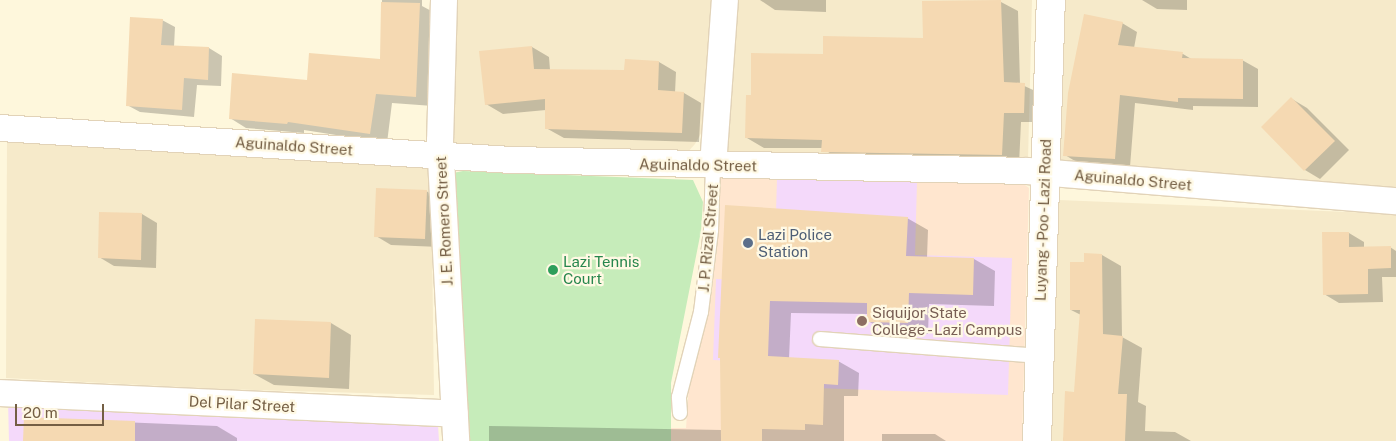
<!DOCTYPE html>
<html>
<head>
<meta charset="utf-8">
<style>
  body { margin:0 }
  #map { position:relative; width:1396px; height:441px; overflow:hidden; background:#fef7dc; font-family:"Public Sans",sans-serif }
  div>[style] { position:absolute }
  .residential>* { inset:0; background:#f6eaca }
  .commercial>* { inset:0; background:#ffe6cf }
  .education>* { inset:0; background:#f4d9fa }
  .green>* { inset:0; background:#c6ecba }
  .shadow>* { inset:0; background:#0003 }
  .building>* { inset:0; background:#f5d9b2 }
  .roads { filter:drop-shadow(1px 0 #e2d3b8) drop-shadow(-1px 0 #e2d3b8) drop-shadow(0 1px #e2d3b8) drop-shadow(0 -1px #e2d3b8) }
  .lane>* { height:14px; margin:-7px; padding:0 7px; transform-origin:7px; border-radius:7px; background:#fff }
  .street>* { height:26px; margin:-13px; padding:0 13px; transform-origin:13px; border-radius:13px; background:#fff }
  .secondary>* { height:28px; margin:-14px; padding:0 14px; transform-origin:14px; border-radius:14px; background:#fff }
  .dots>* { width:14px; height:14px; translate:-50% -50%; box-sizing:border-box; border:2px solid #fff9e4; border-radius:50% }
  span { translate:-50% -50%; white-space:nowrap; text-align:center; line-height:1.15; -webkit-text-stroke:4.5px #fff9e4; paint-order:stroke }
  .street-label { font-size:15px; color:#745e44 }
  .service-label { font-size:15px; color:#4e5e75 }
  .left { translate:0 -50%; text-align:left }
  .leisure-label { font-size:15px; color:#27864d }
  .education-label { font-size:15px; color:#785e54 }
  .scale { position:absolute; left:15px; top:404px; width:89px; height:22px; box-sizing:border-box; border:2px solid #745e44; border-top:0; padding-left:6px; font-size:15px; line-height:18px; white-space:nowrap; color:#745e44; -webkit-text-stroke:4px #fff9e4; paint-order:stroke }
</style>
</head>
<body>
<div id="map">
  <div class="residential">
    <div style="clip-path:polygon(453px 0,715px 0,704px 128px,695px 144px,686px 154px,464px 150px,453px 143px)"></div>
    <div style="clip-path:polygon(736px 0,1032px 0,1028px 160px,725px 158px)"></div>
    <div style="clip-path:polygon(1065px 0,1396px 0,1396px 190px,1056px 166px)"></div>
    <div style="clip-path:polygon(7px 137px,431px 168px,434px 395px,221px 389px,6px 378px)"></div>
    <div style="clip-path:polygon(1059px 200px,1396px 214px,1396px 441px,1051px 441px)"></div>
  </div>
  <div class="commercial">
    <div style="clip-path:polygon(718px 176px,1021px 182px,1029px 188px,1022px 441px,671px 441px,671px 428px,686px 428px,689px 385px,711px 288px,717px 251px)"></div>
  </div>
  <div class="education">
    <div style="clip-path:polygon(777px 178px,917px 182px,915px 255px,1012px 258px,1008px 395px,760px 386px,761px 362px,713px 360px,716px 279px,774px 281px)"></div>
    <div style="clip-path:polygon(8px 400px,438px 425px,439px 441px,9px 441px)"></div>
  </div>
  <div class="green">
    <div style="clip-path:polygon(463px 171px,693px 180px,703px 202px,701px 231px,671px 383px,671px 441px,464px 441px,453px 173px)"></div>
  </div>
  <div class="shadow">
    <div style="clip-path:polygon(382px 0,422px 0,422px 6px,437px 14px,433px 106px,392px 103px,387px 143px,304px 130px,304px 133px,246px 128px,230px 118px,308px 81px,381px 61px)"></div>
    <div style="clip-path:polygon(760px 0,826px 0,826px 12px,775px 10px)"></div>
    <div style="clip-path:polygon(1142px 0,1187px 0,1187px 10px,1157px 9px)"></div>
    <div style="clip-path:polygon(1001px 2px,1018px 11px,1020px 84px,1042px 94px,1041px 122px,1021px 122px,1019px 165px,840px 161px,823px 148px,764px 148px,747px 138px,752px 96px,824px 55px,924px 39px,923px 3px)"></div>
    <div style="clip-path:polygon(162px 20px,175px 27px,174px 47px,209px 48px,222px 56px,221px 86px,197px 85px,194px 117px,140px 112px,127px 105px)"></div>
    <div style="clip-path:polygon(1122px 23px,1137px 32px,1134px 48px,1183px 54px,1193px 60px,1242px 60px,1258px 69px,1258px 107px,1193px 106px,1193px 110px,1135px 103px,1130px 167px,1080px 164px,1065px 155px)"></div>
    <div style="clip-path:polygon(532px 47px,549px 57px,550px 70px,625px 71px,626px 61px,659px 62px,676px 72px,675px 93px,684px 93px,701px 103px,699px 142px,564px 138px,546px 128px,546px 110px,503px 114px,486px 104px)"></div>
    <div style="clip-path:polygon(1292px 99px,1307px 108px,1349px 150px,1320px 179px,1305px 170px,1263px 127px)"></div>
    <div style="clip-path:polygon(426px 191px,442px 200px,440px 247px,391px 245px,376px 236px)"></div>
    <div style="clip-path:polygon(726px 207px,907px 218px,928px 230px,927px 258px,974px 259px,995px 271px,994px 306px,929px 304px,928px 334px,889px 333px,868px 321px,868px 314px,791px 313px,789px 359px,838px 361px,859px 373px,858px 396px,844px 396px,844px 441px,489px 441px,489px 426px,722px 430px)"></div>
    <div style="clip-path:polygon(100px 213px,142px 214px,157px 223px,156px 268px,114px 266px,99px 257px)"></div>
    <div style="clip-path:polygon(1349px 233px,1364px 242px,1364px 248px,1390px 247px,1396px 251px,1396px 277px,1382px 277px,1383px 302px,1339px 303px,1324px 294px)"></div>
    <div style="clip-path:polygon(1102px 255px,1121px 266px,1122px 337px,1142px 348px,1138px 402px,1146px 406px,1145px 431px,1175px 432px,1191px 441px,1063px 441px,1075px 393px,1081px 315px,1071px 310px,1085px 263px)"></div>
    <div style="clip-path:polygon(331px 323px,351px 335px,349px 389px,274px 385px,254px 374px)"></div>
    <div style="clip-path:polygon(25px 418px,217px 426px,237px 438px,237px 441px,24px 441px)"></div>
    <div style="clip-path:polygon(882px 434px,935px 434px,946px 441px,882px 441px)"></div>
  </div>
  <div class="building">
    <div style="clip-path:polygon(1001px 0,1004px 82px,1025px 83px,1024px 113px,1004px 113px,1002px 155px,821px 152px,822px 140px,745px 138px,746px 95px,751px 95px,751px 53px,823px 54px,823px 36px,923px 38px,922px 1px)"></div>
    <div style="clip-path:polygon(381px 2px,420px 3px,416px 97px,376px 94px,370px 134px,288px 122px,287px 124px,229px 119px,232px 73px,307px 80px,309px 53px,380px 59px)"></div>
    <div style="clip-path:polygon(1084px 14px,1123px 22px,1118px 45px,1183px 52px,1182px 58px,1243px 59px,1243px 99px,1178px 98px,1178px 102px,1120px 95px,1115px 159px,1063px 156px,1068px 93px)"></div>
    <div style="clip-path:polygon(130px 17px,163px 19px,161px 45px,209px 47px,208px 80px,184px 78px,182px 110px,126px 106px)"></div>
    <div style="clip-path:polygon(532px 46px,534px 69px,624px 70px,625px 59px,659px 61px,658px 90px,684px 92px,682px 133px,545px 129px,545px 99px,485px 105px,479px 51px)"></div>
    <div style="clip-path:polygon(1291px 97px,1335px 141px,1304px 171px,1261px 127px)"></div>
    <div style="clip-path:polygon(376px 188px,427px 190px,425px 239px,374px 237px)"></div>
    <div style="clip-path:polygon(725px 205px,908px 217px,906px 256px,974px 258px,973px 295px,909px 293px,908px 323px,867px 322px,867px 303px,770px 301px,768px 356px,839px 360px,838px 385px,824px 384px,823px 425px,805px 424px,805px 430px,762px 429px,762px 441px,721px 441px,720px 358px,718px 358px)"></div>
    <div style="clip-path:polygon(99px 212px,142px 213px,141px 260px,98px 258px)"></div>
    <div style="clip-path:polygon(1322px 232px,1349px 232px,1349px 247px,1391px 246px,1391px 268px,1368px 269px,1368px 294px,1323px 295px)"></div>
    <div style="clip-path:polygon(1084px 253px,1102px 254px,1103px 334px,1123px 336px,1118px 394px,1127px 394px,1125px 441px,1063px 441px,1065px 391px,1074px 392px,1080px 310px,1070px 310px,1070px 262px,1084px 262px)"></div>
    <div style="clip-path:polygon(255px 319px,331px 322px,329px 378px,253px 374px)"></div>
    <div style="clip-path:polygon(24px 417px,135px 421px,135px 441px,23px 441px)"></div>
  </div>
  <div class="roads">
    <div class="lane">
      <div style="left:820px;top:339px;width:220px;rotate:4.4deg"></div>
      <div style="left:680px;top:413px;width:16px;rotate:-94deg"></div>
      <div style="left:679px;top:397px;width:88px;rotate:-75.5deg"></div>
      <div style="left:701px;top:312px;width:83px;rotate:-83deg"></div>
      <div style="left:711px;top:230px;width:64px;rotate:-88.2deg"></div>
    </div>
    <div class="street">
      <div style="left:444px;top:0;width:141px;rotate:91.6deg"></div>
      <div style="left:440px;top:141px;width:300px;rotate:86.9deg"></div>
      <div style="left:0;top:128px;width:513px;rotate:3.58deg"></div>
      <div style="left:512px;top:160px;width:516px;rotate:1.22deg"></div>
      <div style="left:1028px;top:171px;width:369px;rotate:4.7deg"></div>
      <div style="left:713px;top:166px;width:166px;rotate:-85.9deg"></div>
      <div style="left:0;top:393px;width:455px;rotate:2.6deg"></div>
    </div>
    <div class="secondary">
      <div style="left:1037px;top:441px;width:441px;rotate:-88.2deg"></div>
    </div>
  </div>
  <div class="dots">
    <div style="left:748px;top:243px;background:#5c6f8a"></div>
    <div style="left:553px;top:270px;background:#2e9e5b"></div>
    <div style="left:862px;top:321px;background:#8d6e63"></div>
  </div>
  <div class="street-label">
    <span style="left:294px;top:146px;rotate:4deg">Aguinaldo Street</span>
    <span style="left:698px;top:165px;rotate:1deg">Aguinaldo Street</span>
    <span style="left:1133px;top:180px;rotate:5deg">Aguinaldo Street</span>
    <span style="left:1043px;top:220px;rotate:-88deg">Luyang - Poo - Lazi Road</span>
    <span style="left:444px;top:221px;rotate:-93deg">J. E. Romero Street</span>
    <span style="left:708px;top:238px;rotate:-85deg">J. P. Rizal Street</span>
    <span style="left:242px;top:404px;rotate:3deg">Del Pilar Street</span>
  </div>
  <div class="service-label">
    <span class="left" style="left:758px;top:243px">Lazi Police<br>Station</span>
  </div>
  <div class="leisure-label">
    <span class="left" style="left:563px;top:270px">Lazi Tennis<br>Court</span>
  </div>
  <div class="education-label">
    <span class="left" style="left:872px;top:321px">Siquijor State<br>College - Lazi Campus</span>
  </div>
  <div class="scale">20 m</div>
</div>
</body>
</html>
